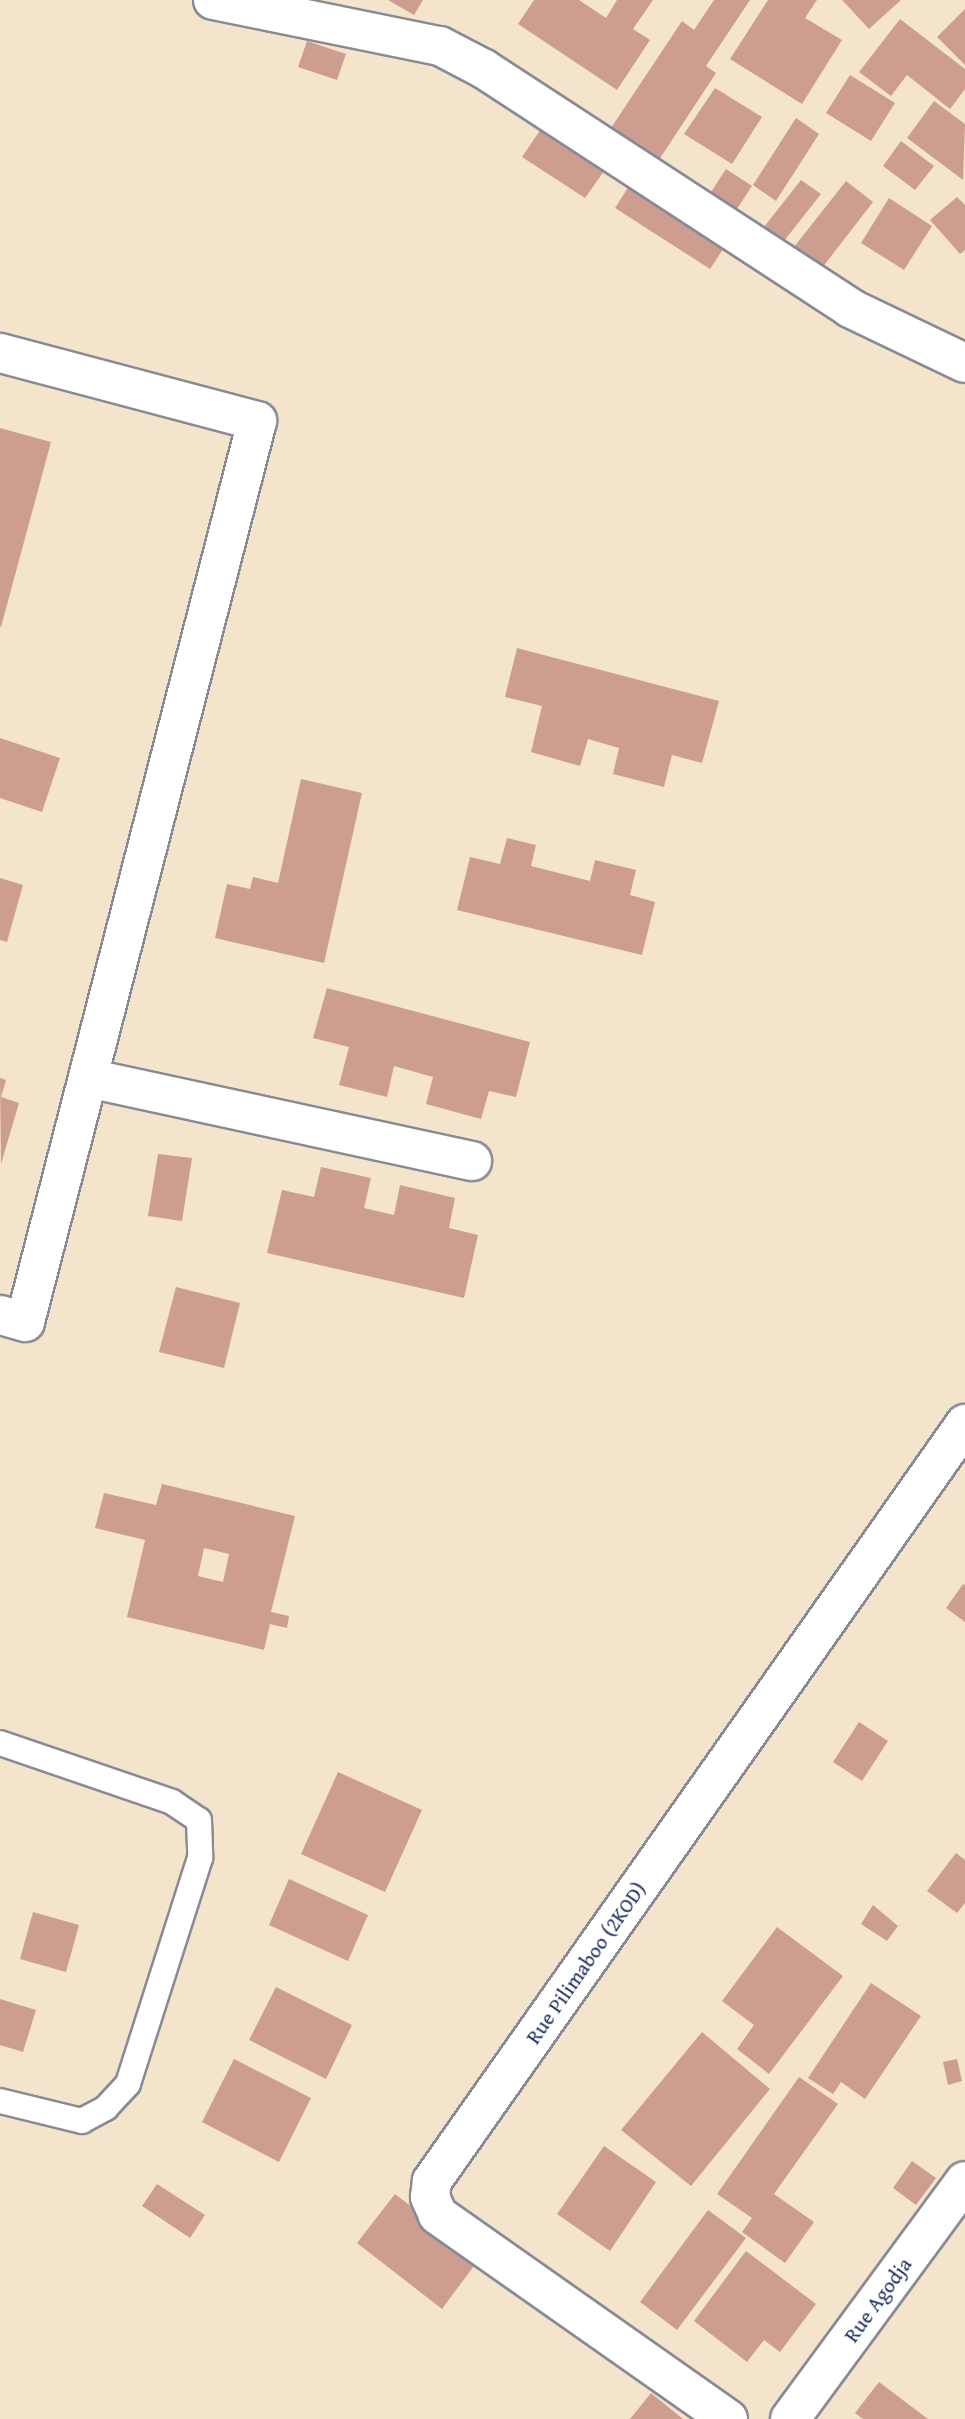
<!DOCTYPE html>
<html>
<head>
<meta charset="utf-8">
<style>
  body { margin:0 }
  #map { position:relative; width:965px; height:2419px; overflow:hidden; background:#f5e4cc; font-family:"Gentium Book Plus",serif }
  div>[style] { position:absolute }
  .building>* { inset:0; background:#cd9e8f }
  .roads { filter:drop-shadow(2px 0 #888a95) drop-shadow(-2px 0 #888a95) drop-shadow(0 2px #888a95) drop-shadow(0 -2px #888a95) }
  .service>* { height:24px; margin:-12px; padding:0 12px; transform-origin:12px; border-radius:12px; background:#fff }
  .minor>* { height:38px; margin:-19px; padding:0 19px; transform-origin:19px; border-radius:19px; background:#fff }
  .tertiary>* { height:38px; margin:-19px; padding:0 19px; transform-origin:19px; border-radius:19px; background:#fff }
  span { translate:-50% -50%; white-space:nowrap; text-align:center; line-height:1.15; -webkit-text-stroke:5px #fff; paint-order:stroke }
  .street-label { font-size:21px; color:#1b2f5e }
</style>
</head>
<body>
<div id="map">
  <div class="building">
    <div style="clip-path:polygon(388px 0,423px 0,414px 15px)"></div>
    <div style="clip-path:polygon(534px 0,579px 0,606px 18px,617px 0,653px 0,633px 29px,650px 40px,617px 90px,518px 24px)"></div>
    <div style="clip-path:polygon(714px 0,750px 0,706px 66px,716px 73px,655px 166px,607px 134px,682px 21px,694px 30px)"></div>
    <div style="clip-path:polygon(768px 0,817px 0,805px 18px,842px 40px,802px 104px,730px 59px)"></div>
    <div style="clip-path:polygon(842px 0,901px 0,869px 29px)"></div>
    <div style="clip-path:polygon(965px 9px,965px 65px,937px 37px)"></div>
    <div style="clip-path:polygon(900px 19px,965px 69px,965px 89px,950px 109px,907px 75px,891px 96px,859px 72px)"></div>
    <div style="clip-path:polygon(307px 41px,346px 54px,337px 80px,298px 67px)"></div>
    <div style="clip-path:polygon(850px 75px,895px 103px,871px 141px,826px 113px)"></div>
    <div style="clip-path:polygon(715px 88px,762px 117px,732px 164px,684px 134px)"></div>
    <div style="clip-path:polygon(934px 101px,965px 124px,963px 180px,907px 138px)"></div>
    <div style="clip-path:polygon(796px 118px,819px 134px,776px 201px,753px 185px)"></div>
    <div style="clip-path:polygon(545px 123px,609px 164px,585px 198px,522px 157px)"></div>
    <div style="clip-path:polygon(901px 141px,934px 166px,915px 190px,883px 166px)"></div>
    <div style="clip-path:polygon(726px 169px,752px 186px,733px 215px,707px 198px)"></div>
    <div style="clip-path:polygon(801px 180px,821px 194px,784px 241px,764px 227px)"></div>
    <div style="clip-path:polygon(846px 181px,873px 202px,822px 268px,794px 247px)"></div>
    <div style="clip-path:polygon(629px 186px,725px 246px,710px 269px,615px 208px)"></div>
    <div style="clip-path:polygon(957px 197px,965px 205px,965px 250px,960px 254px,930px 220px)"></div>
    <div style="clip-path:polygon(889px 198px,932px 226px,904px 270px,861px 243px)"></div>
    <div style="clip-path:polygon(0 428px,51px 442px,1px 627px,0 626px)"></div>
    <div style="clip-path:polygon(517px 648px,719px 701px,702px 763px,672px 755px,664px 787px,613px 774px,619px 748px,588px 739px,580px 766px,531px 752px,542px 706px,505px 697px)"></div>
    <div style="clip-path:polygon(0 738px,60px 758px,42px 812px,0 798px)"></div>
    <div style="clip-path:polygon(301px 779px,362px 793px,324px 963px,215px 938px,227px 884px,250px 889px,253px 877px,278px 883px)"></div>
    <div style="clip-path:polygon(507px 838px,536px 845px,531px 866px,590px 881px,595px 860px,636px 870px,630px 895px,655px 902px,642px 955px,457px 910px,470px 857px,500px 864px)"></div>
    <div style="clip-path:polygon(0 878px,23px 885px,7px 942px,0 940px)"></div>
    <div style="clip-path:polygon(327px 988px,530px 1042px,516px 1097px,489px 1091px,481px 1119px,426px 1104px,433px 1077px,394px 1066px,387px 1097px,339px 1085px,349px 1047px,313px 1038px)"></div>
    <div style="clip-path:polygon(0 1078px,6px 1080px,1px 1097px,19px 1103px,1px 1164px)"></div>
    <div style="clip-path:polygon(158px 1154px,192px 1158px,182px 1221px,148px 1216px)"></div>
    <div style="clip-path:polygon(321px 1167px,371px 1178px,364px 1208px,394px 1215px,400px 1185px,455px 1198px,449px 1228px,478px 1235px,464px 1298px,267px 1253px,282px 1190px,314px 1197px)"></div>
    <div style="clip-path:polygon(176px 1287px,240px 1303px,224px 1368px,159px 1352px)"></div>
    <div style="clip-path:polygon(evenodd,162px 1484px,295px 1516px,271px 1612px,289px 1616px,287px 1628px,270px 1624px,264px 1650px,127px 1617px,145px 1540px,95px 1528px,104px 1493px,156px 1505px,162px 1484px,204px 1548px,229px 1554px,223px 1582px,198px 1576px,204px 1548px)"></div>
    <div style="clip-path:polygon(963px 1584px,965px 1585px,965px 1622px,946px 1608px)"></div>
    <div style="clip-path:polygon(859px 1722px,888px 1741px,862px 1781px,833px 1762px)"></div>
    <div style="clip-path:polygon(338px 1772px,422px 1810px,385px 1892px,301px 1854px)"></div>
    <div style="clip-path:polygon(956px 1853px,965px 1860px,965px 1903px,957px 1913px,927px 1891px)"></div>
    <div style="clip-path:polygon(289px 1879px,368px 1915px,348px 1961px,269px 1925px)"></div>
    <div style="clip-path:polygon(873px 1905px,898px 1926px,887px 1941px,861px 1924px)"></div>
    <div style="clip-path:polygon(33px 1912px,79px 1925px,66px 1972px,20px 1959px)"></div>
    <div style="clip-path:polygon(777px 1927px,843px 1976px,769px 2074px,737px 2049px,754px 2025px,722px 2001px)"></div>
    <div style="clip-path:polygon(871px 1983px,921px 2016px,865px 2099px,841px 2082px,833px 2094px,808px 2078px)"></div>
    <div style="clip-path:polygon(276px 1987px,352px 2025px,326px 2079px,249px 2040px)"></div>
    <div style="clip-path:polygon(0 1999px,36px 2010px,23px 2052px,0 2045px)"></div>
    <div style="clip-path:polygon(702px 2032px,770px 2089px,691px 2186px,621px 2130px)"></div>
    <div style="clip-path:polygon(234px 2059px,311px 2098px,279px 2162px,202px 2122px)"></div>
    <div style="clip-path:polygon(957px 2059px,962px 2081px,948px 2085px,943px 2062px)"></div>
    <div style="clip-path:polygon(799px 2077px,838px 2104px,774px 2194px,814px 2222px,785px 2263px,742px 2232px,752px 2218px,717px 2194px)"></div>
    <div style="clip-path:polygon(604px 2146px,656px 2182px,610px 2251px,557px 2214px)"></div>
    <div style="clip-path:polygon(912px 2161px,936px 2178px,916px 2205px,893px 2188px)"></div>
    <div style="clip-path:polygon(157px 2184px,205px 2215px,190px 2238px,142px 2206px)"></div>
    <div style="clip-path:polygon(395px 2194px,479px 2259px,442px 2309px,357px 2243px)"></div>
    <div style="clip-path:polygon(708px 2210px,746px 2238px,677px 2330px,640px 2302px)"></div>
    <div style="clip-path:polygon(746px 2251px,816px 2304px,780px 2352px,764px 2340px,747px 2362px,694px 2321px)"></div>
    <div style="clip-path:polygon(879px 2382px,928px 2419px,863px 2419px,855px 2413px)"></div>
    <div style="clip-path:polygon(651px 2393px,683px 2419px,630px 2419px)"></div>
  </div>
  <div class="roads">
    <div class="service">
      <div style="left:0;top:1743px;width:182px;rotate:18.9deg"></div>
      <div style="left:172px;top:1802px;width:32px;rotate:34deg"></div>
      <div style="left:199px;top:1820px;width:38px;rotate:88deg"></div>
      <div style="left:200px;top:1858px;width:237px;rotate:107.7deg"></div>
      <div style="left:128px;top:2084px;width:33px;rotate:133deg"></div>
      <div style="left:106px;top:2108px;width:27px;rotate:152deg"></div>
      <div style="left:82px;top:2121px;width:84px;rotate:-166.3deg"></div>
    </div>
    <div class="minor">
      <div style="left:213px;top:0;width:232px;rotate:11.5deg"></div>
      <div style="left:440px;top:46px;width:50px;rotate:27.6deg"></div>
      <div style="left:484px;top:69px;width:437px;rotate:33.1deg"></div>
      <div style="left:850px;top:308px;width:127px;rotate:25.6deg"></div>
      <div style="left:0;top:353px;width:266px;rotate:14.8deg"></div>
      <div style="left:257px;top:421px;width:930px;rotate:104.44deg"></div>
      <div style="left:25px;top:1322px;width:26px;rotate:-164deg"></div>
      <div style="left:88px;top:1078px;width:393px;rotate:12.2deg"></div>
      <div style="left:790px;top:2419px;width:295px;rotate:-53.7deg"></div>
    </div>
    <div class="tertiary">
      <div style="left:728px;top:2419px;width:355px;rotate:-144.9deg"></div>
      <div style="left:438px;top:2215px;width:20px;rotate:-114deg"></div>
      <div style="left:430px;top:2197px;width:16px;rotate:-83deg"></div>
      <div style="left:432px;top:2181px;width:926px;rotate:-54.85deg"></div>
    </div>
  </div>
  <div class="street-label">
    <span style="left:586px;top:1963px;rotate:-55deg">Rue Pilimaboo (2KOD)</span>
    <span style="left:878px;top:2300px;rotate:-54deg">Rue Agodja</span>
  </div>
</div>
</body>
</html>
